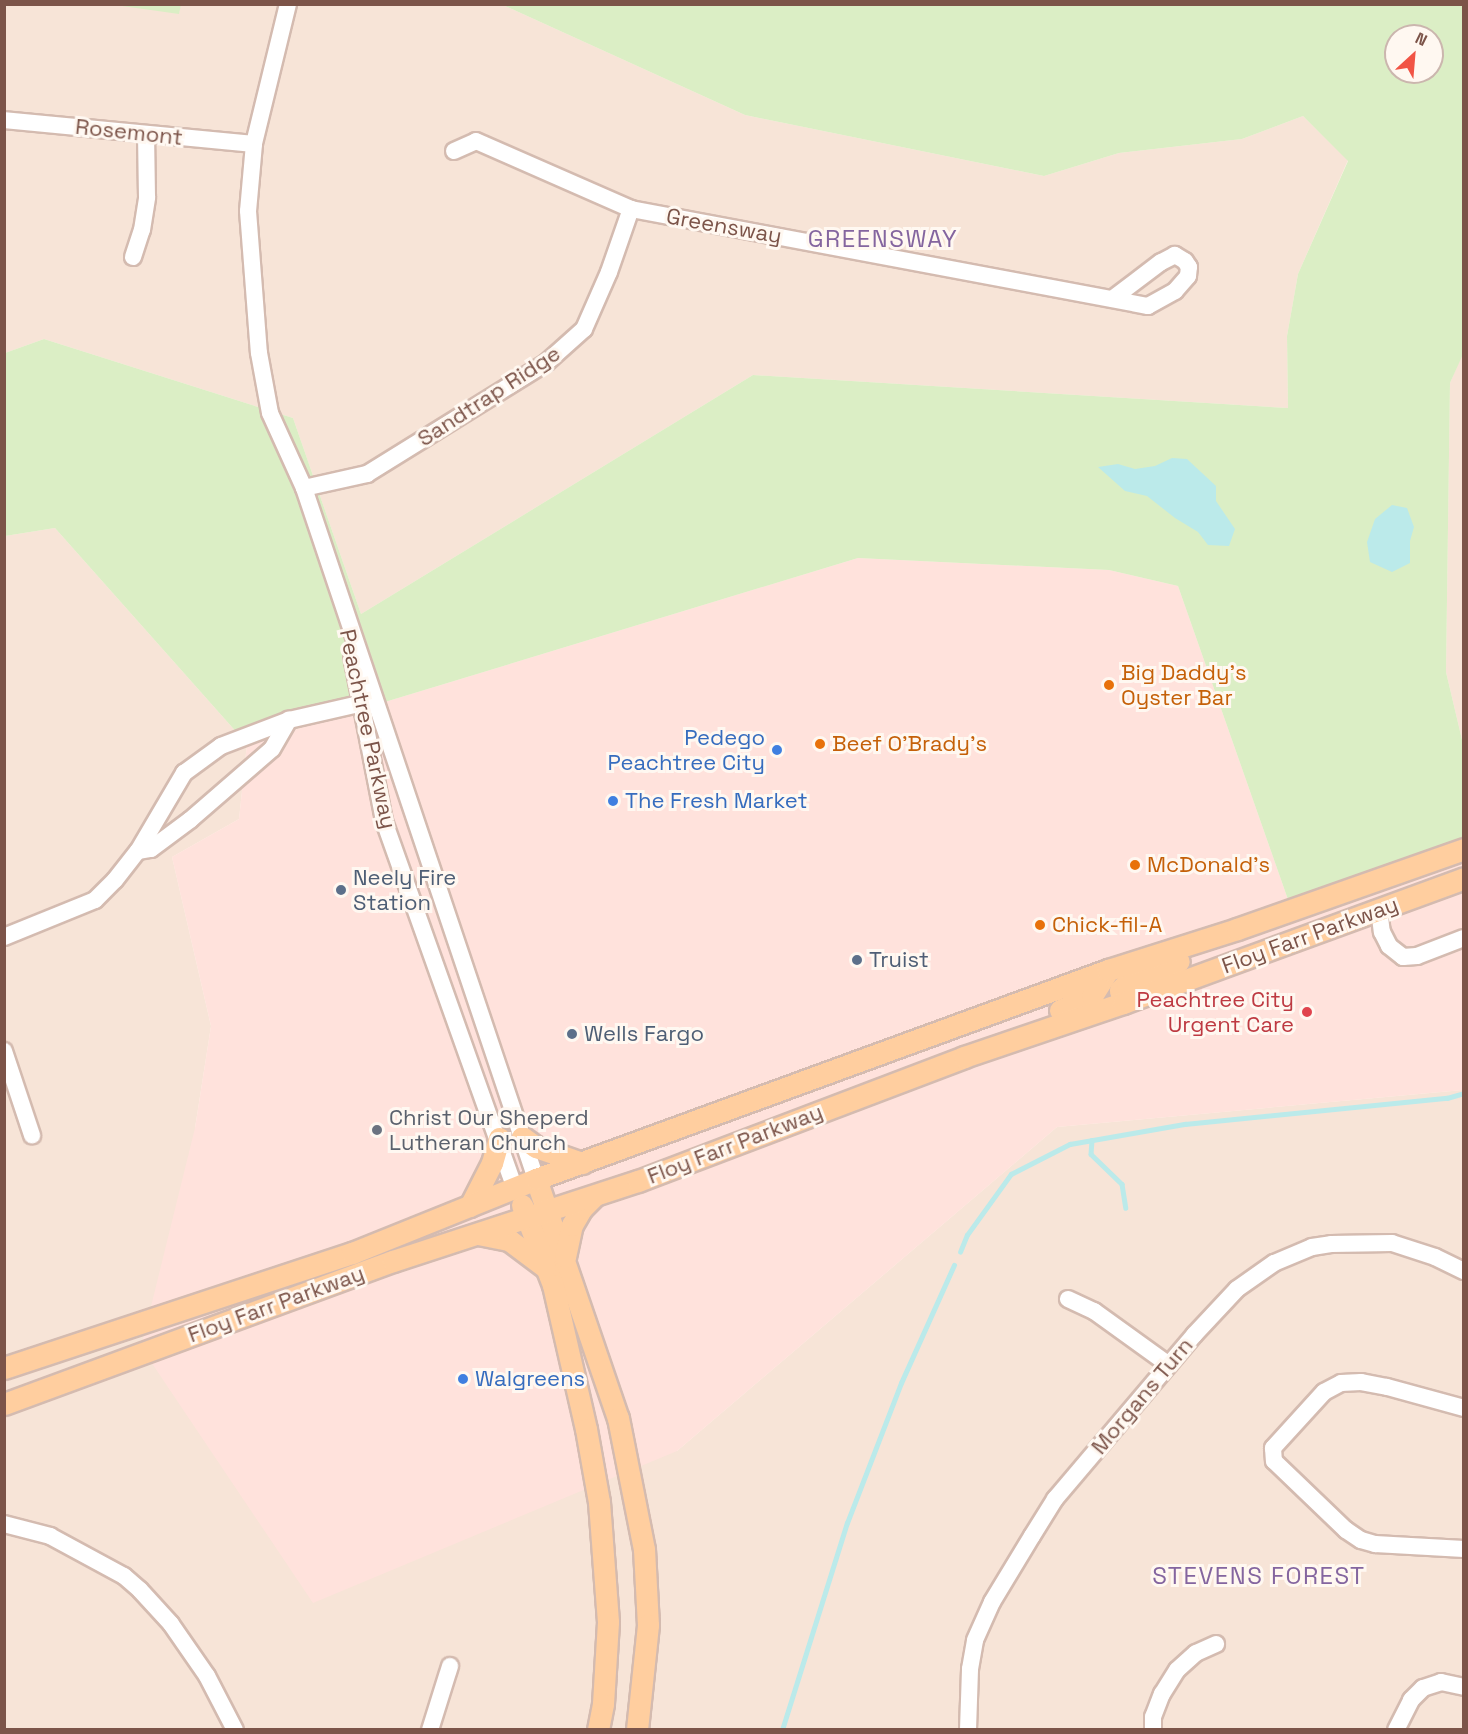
<!DOCTYPE html>
<html>
<head>
<meta charset="utf-8">
<style>
  body { margin:0 }
  #map { position:relative; width:1468px; height:1734px; overflow:hidden; background:#fef3e9; font-family:"Space Grotesk",sans-serif }
  div>[style] { position:absolute }
  .residential>* { inset:0; background:#f7e4d7 }
  .commercial>* { inset:0; background:#ffe2dc }
  .green>* { inset:0; background:#dbeec5 }
  .water>* { inset:0; background:#bbeaea }
  .stream>* { height:4.5px; margin:-2.25px; padding:0 2.25px; transform-origin:2.25px; border-radius:2.25px; background:#bbeaea }
  .roads { filter:drop-shadow(2px 0 #d4bbb0) drop-shadow(-2px 0 #d4bbb0) drop-shadow(0 2px #d4bbb0) drop-shadow(0 -2px #d4bbb0) }
  .minor>* { height:16px; margin:-8px; padding:0 8px; transform-origin:8px; border-radius:8px; background:#fff }
  .major>* { height:21px; margin:-10.5px; padding:0 10.5px; transform-origin:10.5px; border-radius:10.5px; background:#ffce9f }
  .dots>* { width:16px; height:16px; translate:-50% -50%; box-sizing:border-box; border:3px solid #fff8f1; border-radius:50% }
  span { translate:-50% -50%; white-space:nowrap; text-align:center; line-height:1.15; -webkit-text-stroke:6px #fff8f1; paint-order:stroke }
  .street-label { font-size:22px; color:#7c5449 }
  .food-label { font-size:22px; color:#c56008 }
  .left { translate:0 -50%; text-align:left }
  .shop-label { font-size:22px; color:#366cbe }
  .right { translate:-100% -50%; text-align:right }
  .service-label { font-size:22px; color:#4e5e75 }
  .health-label { font-size:22px; color:#be3a42 }
  .worship-label { font-size:22px; color:#5b616d }
  .neighbourhood-label { font-size:24px; color:#84659f; letter-spacing:1.5px }
  .frame { position:absolute; inset:0; border:6px solid #7c5449; pointer-events:none }
  .north { position:absolute; left:1384px; top:24px; width:60px; height:60px; box-sizing:border-box; background:#fff8f1; border:2px solid #cbb6ae; border-radius:50%; rotate:26deg; font-size:16px; font-weight:700; line-height:24px; text-align:center; color:#7c5449 }
  .north::after { content:''; display:block; margin:auto; width:21px; height:27px; background:#f15445; clip-path:polygon(50% 0,100% 100%,50% 72%,0 100%) }
</style>
</head>
<body>
<div id="map">
  <div class="residential">
    <div style="clip-path:polygon(115px 4px,179px 13px,181px 4px,503px 5px,745px 115px,1044px 176px,1119px 153px,1242px 139px,1303px 116px,1348px 160px,1298px 274px,1287px 336px,1288px 408px,753px 375px,361px 614px,293px 418px,44px 339px,5px 353px,4px 5px)"></div>
    <div style="clip-path:polygon(1463px 352px,1463px 744px,1446px 672px,1450px 383px)"></div>
    <div style="clip-path:polygon(55px 528px,247px 744px,239px 819px,172px 857px,211px 1026px,195px 1128px,677px 1451px,1057px 1127px,1463px 1090px,1463px 1729px,5px 1730px,5px 536px)"></div>
  </div>
  <div class="commercial">
    <div style="clip-path:polygon(858px 558px,1109px 570px,1178px 586px,1292px 911px,1463px 839px,1463px 1090px,1057px 1127px,677px 1451px,313px 1603px,141px 1347px,195px 1128px,211px 1026px,172px 857px,239px 819px,247px 744px)"></div>
  </div>
  <div class="green">
    <div style="clip-path:polygon(115px 5px,181px 4px,181px 5px,179px 14px)"></div>
    <div style="clip-path:polygon(evenodd,503px 5px,1463px 5px,1464px 352px,1450px 383px,1446px 672px,1463px 744px,1463px 839px,1292px 911px,1178px 586px,1109px 570px,858px 558px,247px 744px,55px 528px,5px 536px,5px 353px,44px 339px,293px 418px,361px 614px,753px 375px,1288px 408px,1287px 336px,1298px 274px,1348px 161px,1303px 116px,1242px 139px,1119px 153px,1044px 176px,745px 115px,503px 5px,1396px 36px,1432px 36px,1432px 72px,1396px 72px,1396px 36px)"></div>
  </div>
  <div class="water">
    <div style="clip-path:polygon(1172px 458px,1187px 459px,1216px 486px,1216px 501px,1235px 529px,1229px 546px,1208px 545px,1198px 532px,1175px 518px,1147px 496px,1125px 491px,1098px 467px,1118px 464px,1135px 469px,1155px 466px)"></div>
    <div style="clip-path:polygon(1392px 505px,1407px 508px,1414px 527px,1410px 541px,1410px 563px,1392px 572px,1370px 562px,1367px 542px,1375px 519px)"></div>
  </div>
  <div class="stream">
    <div style="left:1092px;top:1140px;width:14px;rotate:94deg"></div>
    <div style="left:1091px;top:1154px;width:43px;rotate:44.1deg"></div>
    <div style="left:1122px;top:1184px;width:24px;rotate:81deg"></div>
    <div style="left:960px;top:1252px;width:18px;rotate:-68deg"></div>
    <div style="left:967px;top:1235px;width:75px;rotate:-54.2deg"></div>
    <div style="left:1011px;top:1174px;width:66px;rotate:-27deg"></div>
    <div style="left:1070px;top:1144px;width:117px;rotate:-9.9deg"></div>
    <div style="left:1185px;top:1124px;width:263px;rotate:-5.7deg"></div>
    <div style="left:1447px;top:1098px;width:18px;rotate:-16deg"></div>
    <div style="left:782px;top:1730px;width:217px;rotate:-72.6deg"></div>
    <div style="left:847px;top:1523px;width:150px;rotate:-68.9deg"></div>
    <div style="left:901px;top:1383px;width:129px;rotate:-65.8deg"></div>
  </div>
  <div class="roads">
    <div class="minor">
      <div style="left:288px;top:4px;width:144px;rotate:103.7deg"></div>
      <div style="left:254px;top:144px;width:67px;rotate:95.1deg"></div>
      <div style="left:248px;top:211px;width:142px;rotate:85.6deg"></div>
      <div style="left:259px;top:353px;width:61px;rotate:79.6deg"></div>
      <div style="left:270px;top:413px;width:82px;rotate:65.6deg"></div>
      <div style="left:304px;top:488px;width:729px;rotate:71.44deg"></div>
      <div style="left:4px;top:120px;width:251px;rotate:5.5deg"></div>
      <div style="left:454px;top:151px;width:24px;rotate:-24deg"></div>
      <div style="left:476px;top:141px;width:169px;rotate:23.7deg"></div>
      <div style="left:631px;top:209px;width:526px;rotate:10.63deg"></div>
      <div style="left:1148px;top:306px;width:31px;rotate:-29deg"></div>
      <div style="left:1175px;top:291px;width:20px;rotate:-49deg"></div>
      <div style="left:1188px;top:276px;width:9px;rotate:-84deg"></div>
      <div style="left:1189px;top:267px;width:7px;rotate:-124deg"></div>
      <div style="left:1185px;top:261px;width:12px;rotate:-149deg"></div>
      <div style="left:1175px;top:255px;width:16px;rotate:153deg"></div>
      <div style="left:1161px;top:262px;width:61px;rotate:142.9deg"></div>
      <div style="left:133px;top:257px;width:28px;rotate:-72deg"></div>
      <div style="left:142px;top:230px;width:33px;rotate:-81deg"></div>
      <div style="left:147px;top:197px;width:62px;rotate:-90.9deg"></div>
      <div style="left:304px;top:488px;width:65px;rotate:-12.5deg"></div>
      <div style="left:367px;top:474px;width:211px;rotate:-31.8deg"></div>
      <div style="left:546px;top:363px;width:51px;rotate:-41.8deg"></div>
      <div style="left:584px;top:329px;width:62px;rotate:-66.3deg"></div>
      <div style="left:609px;top:272px;width:67px;rotate:-70.8deg"></div>
      <div style="left:352px;top:656px;width:168px;rotate:79deg"></div>
      <div style="left:384px;top:821px;width:390px;rotate:70.4deg"></div>
      <div style="left:138px;top:851px;width:13px;rotate:-9deg"></div>
      <div style="left:151px;top:849px;width:49px;rotate:-36.6deg"></div>
      <div style="left:190px;top:820px;width:108px;rotate:-40.9deg"></div>
      <div style="left:272px;top:749px;width:34px;rotate:-60deg"></div>
      <div style="left:1379px;top:909px;width:23px;rotate:83deg"></div>
      <div style="left:1382px;top:932px;width:16px;rotate:63deg"></div>
      <div style="left:1389px;top:946px;width:18px;rotate:38deg"></div>
      <div style="left:1403px;top:957px;width:14px;rotate:-4deg"></div>
      <div style="left:1417px;top:956px;width:50px;rotate:-21deg"></div>
      <div style="left:4px;top:937px;width:98px;rotate:-22.1deg"></div>
      <div style="left:95px;top:900px;width:28px;rotate:-45deg"></div>
      <div style="left:115px;top:880px;width:37px;rotate:-52deg"></div>
      <div style="left:138px;top:851px;width:91px;rotate:-59.5deg"></div>
      <div style="left:184px;top:773px;width:46px;rotate:-36.1deg"></div>
      <div style="left:221px;top:746px;width:73px;rotate:-20.9deg"></div>
      <div style="left:289px;top:720px;width:85px;rotate:-12.9deg"></div>
      <div style="left:4px;top:1051px;width:89px;rotate:71.6deg"></div>
      <div style="left:1068px;top:1299px;width:29px;rotate:25deg"></div>
      <div style="left:1094px;top:1311px;width:92px;rotate:35.8deg"></div>
      <div style="left:1464px;top:1408px;width:80px;rotate:-164.7deg"></div>
      <div style="left:1387px;top:1387px;width:26px;rotate:-169deg"></div>
      <div style="left:1361px;top:1382px;width:20px;rotate:177deg"></div>
      <div style="left:1341px;top:1383px;width:19px;rotate:152deg"></div>
      <div style="left:1324px;top:1392px;width:76px;rotate:132.3deg"></div>
      <div style="left:1273px;top:1448px;width:13px;rotate:86deg"></div>
      <div style="left:1274px;top:1461px;width:100px;rotate:43.8deg"></div>
      <div style="left:1346px;top:1530px;width:18px;rotate:34deg"></div>
      <div style="left:1361px;top:1540px;width:15px;rotate:16deg"></div>
      <div style="left:1375px;top:1544px;width:89px;rotate:3.2deg"></div>
      <div style="left:4px;top:1524px;width:48px;rotate:14.6deg"></div>
      <div style="left:50px;top:1536px;width:84px;rotate:28.4deg"></div>
      <div style="left:124px;top:1576px;width:21px;rotate:41deg"></div>
      <div style="left:140px;top:1590px;width:46px;rotate:47.6deg"></div>
      <div style="left:171px;top:1624px;width:63px;rotate:55.3deg"></div>
      <div style="left:207px;top:1676px;width:61px;rotate:62.6deg"></div>
      <div style="left:430px;top:1730px;width:67px;rotate:-72.6deg"></div>
      <div style="left:968px;top:1730px;width:61px;rotate:-88.1deg"></div>
      <div style="left:970px;top:1669px;width:29px;rotate:-80deg"></div>
      <div style="left:975px;top:1640px;width:42px;rotate:-65.9deg"></div>
      <div style="left:992px;top:1602px;width:77px;rotate:-58.8deg"></div>
      <div style="left:1032px;top:1536px;width:44px;rotate:-58.1deg"></div>
      <div style="left:1055px;top:1499px;width:215px;rotate:-49.7deg"></div>
      <div style="left:1194px;top:1335px;width:63px;rotate:-46.9deg"></div>
      <div style="left:1237px;top:1289px;width:45px;rotate:-35.1deg"></div>
      <div style="left:1274px;top:1263px;width:41px;rotate:-22.8deg"></div>
      <div style="left:1312px;top:1247px;width:19px;rotate:-9deg"></div>
      <div style="left:1331px;top:1244px;width:61px;rotate:-0.9deg"></div>
      <div style="left:1392px;top:1243px;width:45px;rotate:18deg"></div>
      <div style="left:1435px;top:1257px;width:32px;rotate:26deg"></div>
      <div style="left:1153px;top:1730px;width:13px;rotate:-90deg"></div>
      <div style="left:1153px;top:1717px;width:25px;rotate:-69deg"></div>
      <div style="left:1162px;top:1694px;width:28px;rotate:-58deg"></div>
      <div style="left:1177px;top:1670px;width:25px;rotate:-42deg"></div>
      <div style="left:1196px;top:1653px;width:22px;rotate:-24deg"></div>
      <div style="left:1396px;top:1730px;width:34px;rotate:-63deg"></div>
      <div style="left:1411px;top:1700px;width:17px;rotate:-45deg"></div>
      <div style="left:1423px;top:1688px;width:19px;rotate:-18deg"></div>
      <div style="left:1441px;top:1682px;width:24px;rotate:12deg"></div>
    </div>
    <div class="major">
      <div style="left:1123px;top:1003px;width:13px;rotate:-103deg"></div>
      <div style="left:1120px;top:990px;width:10px;rotate:-45deg"></div>
      <div style="left:1127px;top:983px;width:56px;rotate:-22.9deg"></div>
      <div style="left:1060px;top:1010px;width:35px;rotate:-24deg"></div>
      <div style="left:1092px;top:996px;width:31px;rotate:-58deg"></div>
      <div style="left:522px;top:1137px;width:17px;rotate:36deg"></div>
      <div style="left:536px;top:1147px;width:49px;rotate:19.2deg"></div>
      <div style="left:536px;top:1179px;width:253px;rotate:71.1deg"></div>
      <div style="left:618px;top:1418px;width:134px;rotate:78.8deg"></div>
      <div style="left:644px;top:1549px;width:76px;rotate:87deg"></div>
      <div style="left:648px;top:1625px;width:106px;rotate:96deg"></div>
      <div style="left:522px;top:1205px;width:86px;rotate:68.8deg"></div>
      <div style="left:553px;top:1285px;width:148px;rotate:77.1deg"></div>
      <div style="left:586px;top:1429px;width:74px;rotate:79.9deg"></div>
      <div style="left:599px;top:1502px;width:120px;rotate:85.7deg"></div>
      <div style="left:608px;top:1622px;width:82px;rotate:93.5deg"></div>
      <div style="left:603px;top:1704px;width:26px;rotate:101deg"></div>
      <div style="left:470px;top:1206px;width:48px;rotate:-62.9deg"></div>
      <div style="left:492px;top:1163px;width:26px;rotate:-74deg"></div>
      <div style="left:478px;top:1234px;width:32px;rotate:11deg"></div>
      <div style="left:509px;top:1240px;width:45px;rotate:36.9deg"></div>
      <div style="left:565px;top:1257px;width:33px;rotate:-78deg"></div>
      <div style="left:572px;top:1225px;width:20px;rotate:-60deg"></div>
      <div style="left:582px;top:1208px;width:17px;rotate:-45deg"></div>
      <div style="left:4px;top:1368px;width:367px;rotate:-18.3deg"></div>
      <div style="left:352px;top:1253px;width:198px;rotate:-21.9deg"></div>
      <div style="left:536px;top:1179px;width:609px;rotate:-20.07deg"></div>
      <div style="left:1108px;top:970px;width:135px;rotate:-17.6deg"></div>
      <div style="left:1237px;top:929px;width:241px;rotate:-19.4deg"></div>
      <div style="left:4px;top:1404px;width:414px;rotate:-20.2deg"></div>
      <div style="left:393px;top:1261px;width:258px;rotate:-18.1deg"></div>
      <div style="left:638px;top:1181px;width:349px;rotate:-20.8deg"></div>
      <div style="left:964px;top:1057px;width:168px;rotate:-18.8deg"></div>
      <div style="left:1123px;top:1003px;width:363px;rotate:-20.1deg"></div>
    </div>
  </div>
  <div class="dots">
    <div style="left:1109px;top:685px;background:#e8710a"></div>
    <div style="left:820px;top:744px;background:#e8710a"></div>
    <div style="left:777px;top:750px;background:#3f7fe0"></div>
    <div style="left:613px;top:801px;background:#3f7fe0"></div>
    <div style="left:1135px;top:865px;background:#e8710a"></div>
    <div style="left:341px;top:890px;background:#5c6f8a"></div>
    <div style="left:1040px;top:925px;background:#e8710a"></div>
    <div style="left:857px;top:960px;background:#5c6f8a"></div>
    <div style="left:1307px;top:1012px;background:#e0444e"></div>
    <div style="left:572px;top:1034px;background:#5c6f8a"></div>
    <div style="left:377px;top:1130px;background:#6b7280"></div>
    <div style="left:463px;top:1379px;background:#3f7fe0"></div>
  </div>
  <div class="street-label">
    <span style="left:129px;top:132px;rotate:6deg">Rosemont</span>
    <span style="left:724px;top:226px;rotate:10deg">Greensway</span>
    <span style="left:489px;top:396px;rotate:-33deg">Sandtrap Ridge</span>
    <span style="left:368px;top:729px;rotate:78deg">Peachtree Parkway</span>
    <span style="left:1310px;top:935px;rotate:-20deg">Floy Farr Parkway</span>
    <span style="left:735px;top:1144px;rotate:-21deg">Floy Farr Parkway</span>
    <span style="left:276px;top:1304px;rotate:-20deg">Floy Farr Parkway</span>
    <span style="left:1142px;top:1396px;rotate:-50deg">Morgans Turn</span>
  </div>
  <div class="food-label">
    <span class="left" style="left:1121px;top:685px">Big Daddy's<br>Oyster Bar</span>
    <span class="left" style="left:832px;top:744px">Beef O'Brady's</span>
    <span class="left" style="left:1147px;top:865px">McDonald's</span>
    <span class="left" style="left:1052px;top:925px">Chick-fil-A</span>
  </div>
  <div class="shop-label">
    <span class="right" style="left:765px;top:750px">Pedego<br>Peachtree City</span>
    <span class="left" style="left:625px;top:801px">The Fresh Market</span>
    <span class="left" style="left:475px;top:1379px">Walgreens</span>
  </div>
  <div class="service-label">
    <span class="left" style="left:353px;top:890px">Neely Fire<br>Station</span>
    <span class="left" style="left:869px;top:960px">Truist</span>
    <span class="left" style="left:584px;top:1034px">Wells Fargo</span>
  </div>
  <div class="health-label">
    <span class="right" style="left:1294px;top:1012px">Peachtree City<br>Urgent Care</span>
  </div>
  <div class="worship-label">
    <span class="left" style="left:389px;top:1130px">Christ Our Sheperd<br>Lutheran Church</span>
  </div>
  <div class="neighbourhood-label">
    <span style="left:883px;top:239px">GREENSWAY</span>
    <span style="left:1259px;top:1576px">STEVENS FOREST</span>
  </div>
  <div class="frame"></div>
  <div class="north">N</div>
</div>
</body>
</html>
